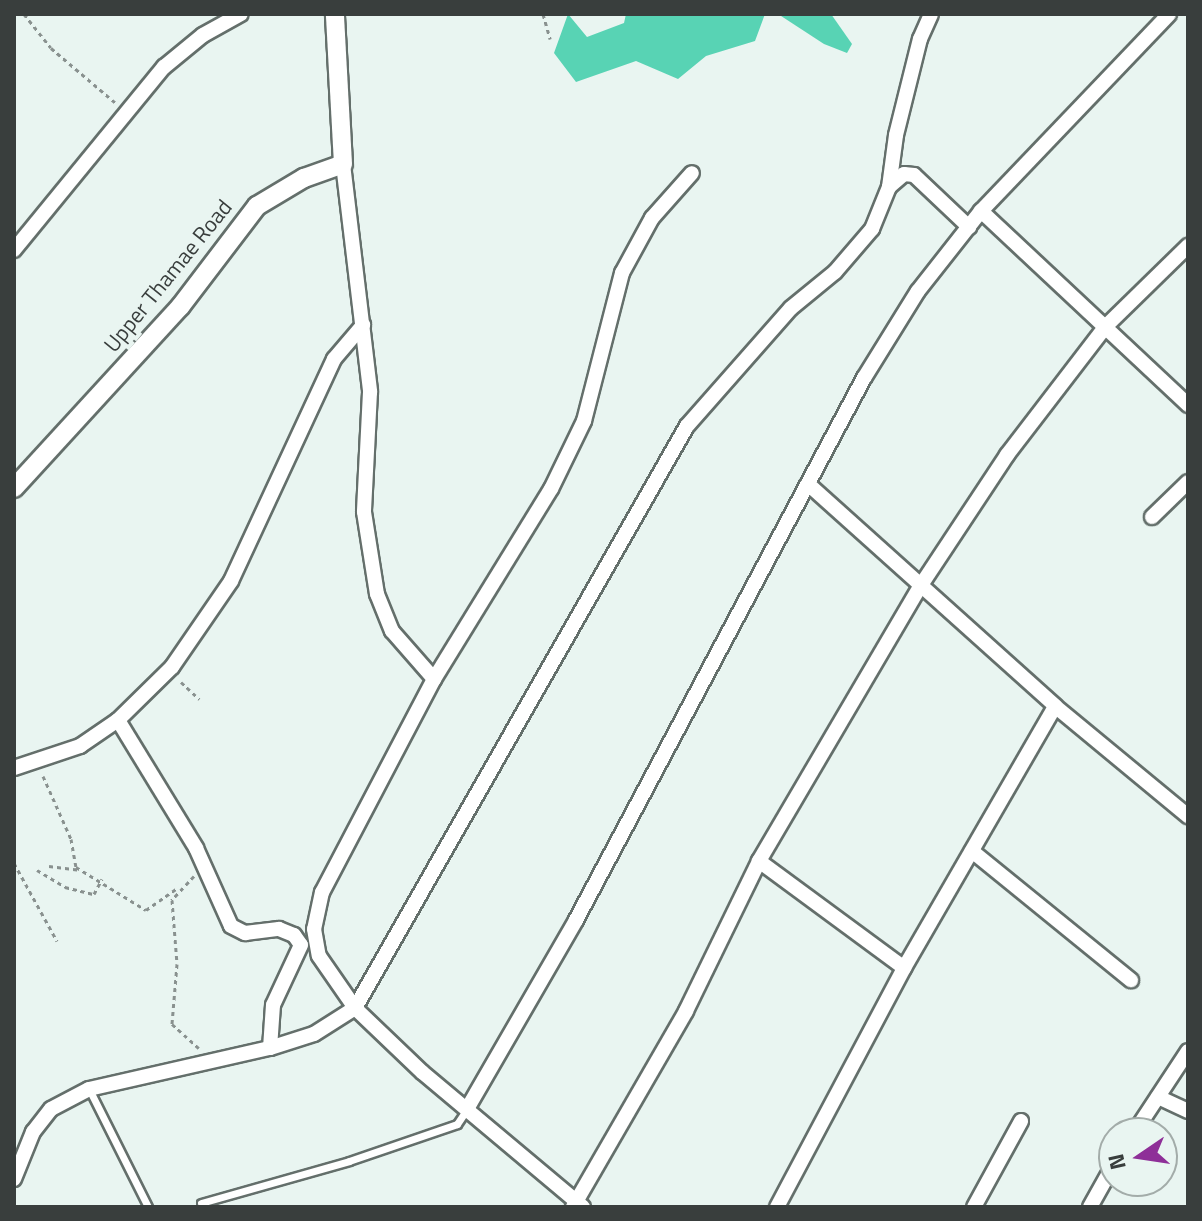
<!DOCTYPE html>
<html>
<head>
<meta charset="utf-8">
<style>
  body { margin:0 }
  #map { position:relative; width:1202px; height:1221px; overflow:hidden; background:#e9f5f1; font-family:"Titillium Web",sans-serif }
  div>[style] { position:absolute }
  .forest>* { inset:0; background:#58d3b4 }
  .path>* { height:3px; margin-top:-1.5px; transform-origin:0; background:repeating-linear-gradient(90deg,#89918f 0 4px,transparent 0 8px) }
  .roads { filter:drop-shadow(2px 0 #646f6b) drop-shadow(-2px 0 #646f6b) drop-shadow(0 2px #646f6b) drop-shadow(0 -2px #646f6b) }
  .service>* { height:7px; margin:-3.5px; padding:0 3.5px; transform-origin:3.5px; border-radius:3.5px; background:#fff }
  .minor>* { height:14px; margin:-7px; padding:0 7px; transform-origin:7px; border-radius:7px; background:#fff }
  .tertiary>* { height:18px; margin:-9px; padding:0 9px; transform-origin:9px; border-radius:9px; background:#fff }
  span { translate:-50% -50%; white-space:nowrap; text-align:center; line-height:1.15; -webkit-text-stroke:8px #e9f5f1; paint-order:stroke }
  .street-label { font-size:22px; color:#393e3d }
  .frame { position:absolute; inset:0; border:16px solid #393e3d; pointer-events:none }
  .north { position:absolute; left:1098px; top:1117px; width:80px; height:80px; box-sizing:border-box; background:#e9f5f1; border:2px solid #a3aca9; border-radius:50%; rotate:257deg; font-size:22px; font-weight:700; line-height:32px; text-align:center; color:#393e3d }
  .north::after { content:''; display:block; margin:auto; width:28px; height:36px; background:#8e2f98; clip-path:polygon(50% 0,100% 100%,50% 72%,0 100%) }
</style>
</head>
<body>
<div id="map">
  <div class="forest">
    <div style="clip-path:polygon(568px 14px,587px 37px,624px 23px,626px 14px,765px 14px,755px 41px,706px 56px,678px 79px,636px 61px,576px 82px,554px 53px)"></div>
    <div style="clip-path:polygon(778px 14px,831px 14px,852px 44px,847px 53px,824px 44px)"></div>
  </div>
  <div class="path">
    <div style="left:24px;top:14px;width:43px;rotate:51.5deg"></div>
    <div style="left:51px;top:48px;width:87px;rotate:40.3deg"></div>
    <div style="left:543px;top:14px;width:26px;rotate:74deg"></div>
    <div style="left:181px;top:682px;width:25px;rotate:43deg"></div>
    <div style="left:43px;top:776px;width:69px;rotate:66deg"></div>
    <div style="left:71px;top:839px;width:28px;rotate:80deg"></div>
    <div style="left:76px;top:867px;width:82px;rotate:31.6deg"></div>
    <div style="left:146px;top:910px;width:37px;rotate:-35deg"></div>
    <div style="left:14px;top:863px;width:89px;rotate:61.1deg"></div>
    <div style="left:49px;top:866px;width:32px;rotate:7deg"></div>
    <div style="left:37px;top:870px;width:33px;rotate:31deg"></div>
    <div style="left:65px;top:887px;width:30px;rotate:14deg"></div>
    <div style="left:94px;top:894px;width:17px;rotate:-62deg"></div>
    <div style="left:194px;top:876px;width:33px;rotate:133deg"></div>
    <div style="left:172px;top:900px;width:64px;rotate:85.5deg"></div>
    <div style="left:177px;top:964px;width:60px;rotate:94.8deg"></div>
    <div style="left:172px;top:1024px;width:36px;rotate:42deg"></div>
  </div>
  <div class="roads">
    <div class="service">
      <div style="left:89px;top:1089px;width:132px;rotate:63.4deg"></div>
      <div style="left:201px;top:1203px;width:154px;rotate:-15.8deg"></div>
      <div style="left:349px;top:1161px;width:114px;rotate:-18.9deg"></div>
      <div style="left:457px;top:1124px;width:18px;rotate:-56deg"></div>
    </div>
    <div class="minor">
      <div style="left:343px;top:164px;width:230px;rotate:83.2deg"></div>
      <div style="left:370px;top:392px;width:120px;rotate:92.9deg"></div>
      <div style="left:364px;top:512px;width:83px;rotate:81deg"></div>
      <div style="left:377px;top:594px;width:40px;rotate:68deg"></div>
      <div style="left:392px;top:631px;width:64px;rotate:48.8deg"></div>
      <div style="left:434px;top:679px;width:241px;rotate:117.7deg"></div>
      <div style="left:322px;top:892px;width:38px;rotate:102deg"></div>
      <div style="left:314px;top:929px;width:27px;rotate:80deg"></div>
      <div style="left:319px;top:956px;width:63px;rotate:55.3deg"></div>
      <div style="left:355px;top:1008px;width:93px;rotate:43.7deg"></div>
      <div style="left:422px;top:1072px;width:210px;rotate:40deg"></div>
      <div style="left:889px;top:187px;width:20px;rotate:-41deg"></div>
      <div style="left:904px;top:174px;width:10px;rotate:6deg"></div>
      <div style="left:914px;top:175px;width:76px;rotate:43.4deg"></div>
      <div style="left:981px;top:211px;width:284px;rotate:43.1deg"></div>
      <div style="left:14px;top:250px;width:237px;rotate:-50.7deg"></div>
      <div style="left:164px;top:67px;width:50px;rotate:-39.4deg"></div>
      <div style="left:203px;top:35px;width:43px;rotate:-28.9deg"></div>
      <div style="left:808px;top:484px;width:332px;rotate:41.9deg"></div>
      <div style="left:1055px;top:706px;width:173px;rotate:39.6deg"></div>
      <div style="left:1152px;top:517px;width:50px;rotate:-44.2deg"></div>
      <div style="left:434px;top:679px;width:223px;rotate:-58.4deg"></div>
      <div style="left:551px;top:489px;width:76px;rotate:-64.1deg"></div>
      <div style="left:584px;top:421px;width:153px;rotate:-75.6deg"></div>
      <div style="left:622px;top:273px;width:63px;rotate:-61.4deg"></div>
      <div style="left:652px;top:218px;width:60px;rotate:-48.4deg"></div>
      <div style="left:118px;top:720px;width:150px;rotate:58.6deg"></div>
      <div style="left:196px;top:848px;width:85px;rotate:65.8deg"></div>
      <div style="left:231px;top:926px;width:16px;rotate:27deg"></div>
      <div style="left:245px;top:933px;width:34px;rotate:-7deg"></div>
      <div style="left:279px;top:929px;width:16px;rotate:22deg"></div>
      <div style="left:294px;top:935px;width:12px;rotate:55deg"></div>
      <div style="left:301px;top:945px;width:66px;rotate:115deg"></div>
      <div style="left:273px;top:1005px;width:43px;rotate:94deg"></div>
      <div style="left:14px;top:768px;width:70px;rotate:-18.4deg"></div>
      <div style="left:80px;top:746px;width:46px;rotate:-34.4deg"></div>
      <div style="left:118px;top:720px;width:76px;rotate:-44.5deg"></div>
      <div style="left:172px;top:667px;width:104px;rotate:-55.5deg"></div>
      <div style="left:231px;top:581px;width:245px;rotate:-65.1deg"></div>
      <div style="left:334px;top:359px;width:45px;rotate:-49.5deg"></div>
      <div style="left:972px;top:851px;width:205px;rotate:39.1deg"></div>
      <div style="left:759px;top:861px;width:180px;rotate:36.4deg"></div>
      <div style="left:1158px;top:1097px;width:33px;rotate:25deg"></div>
      <div style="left:467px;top:1109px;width:218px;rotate:-60deg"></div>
      <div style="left:576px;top:920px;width:614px;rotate:-62.02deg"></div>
      <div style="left:864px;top:378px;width:102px;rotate:-58.2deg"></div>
      <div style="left:918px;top:291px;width:102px;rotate:-51.8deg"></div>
      <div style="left:981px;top:211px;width:272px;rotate:-46.3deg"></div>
      <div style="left:1134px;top:1133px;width:98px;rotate:-56.6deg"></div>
      <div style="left:14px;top:1179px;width:51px;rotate:-68deg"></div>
      <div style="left:33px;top:1132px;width:29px;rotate:-52deg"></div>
      <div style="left:51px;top:1109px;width:43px;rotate:-27.8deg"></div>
      <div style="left:89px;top:1089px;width:186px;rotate:-12.8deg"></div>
      <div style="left:270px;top:1048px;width:46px;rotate:-17.7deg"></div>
      <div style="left:314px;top:1034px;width:49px;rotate:-32.4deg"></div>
      <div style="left:355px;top:1008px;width:670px;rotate:-60.3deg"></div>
      <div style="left:687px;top:426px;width:157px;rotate:-48.6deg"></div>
      <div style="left:791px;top:308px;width:57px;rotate:-39.3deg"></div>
      <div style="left:835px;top:272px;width:57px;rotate:-49.3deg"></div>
      <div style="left:872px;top:229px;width:45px;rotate:-68deg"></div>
      <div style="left:889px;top:187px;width:52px;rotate:-82.3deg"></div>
      <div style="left:896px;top:135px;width:99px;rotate:-76deg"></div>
      <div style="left:920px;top:39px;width:27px;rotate:-66deg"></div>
      <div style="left:573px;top:1207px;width:226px;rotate:-60deg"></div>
      <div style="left:686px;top:1011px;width:167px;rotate:-64deg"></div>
      <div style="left:759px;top:861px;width:320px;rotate:-59.6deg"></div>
      <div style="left:921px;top:585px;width:156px;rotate:-56.5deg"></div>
      <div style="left:1007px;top:455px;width:163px;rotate:-52.5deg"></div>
      <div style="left:1106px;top:326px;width:115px;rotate:-44.3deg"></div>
      <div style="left:777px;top:1207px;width:271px;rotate:-62deg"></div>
      <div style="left:904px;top:968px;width:302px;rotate:-60deg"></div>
      <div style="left:974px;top:1207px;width:98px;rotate:-61.3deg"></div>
      <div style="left:1090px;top:1207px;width:49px;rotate:-60.8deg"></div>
    </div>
    <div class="tertiary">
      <div style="left:14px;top:488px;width:246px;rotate:-47.5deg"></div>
      <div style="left:180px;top:307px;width:127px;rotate:-52.7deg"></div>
      <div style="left:257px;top:206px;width:55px;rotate:-30.8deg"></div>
      <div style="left:304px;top:178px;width:41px;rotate:-19.7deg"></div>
      <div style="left:343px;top:164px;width:150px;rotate:-93.1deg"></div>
    </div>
  </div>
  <div class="street-label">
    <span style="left:168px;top:276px;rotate:-51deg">Upper Thamae Road</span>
  </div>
  <div class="frame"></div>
  <div class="north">N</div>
</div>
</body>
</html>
